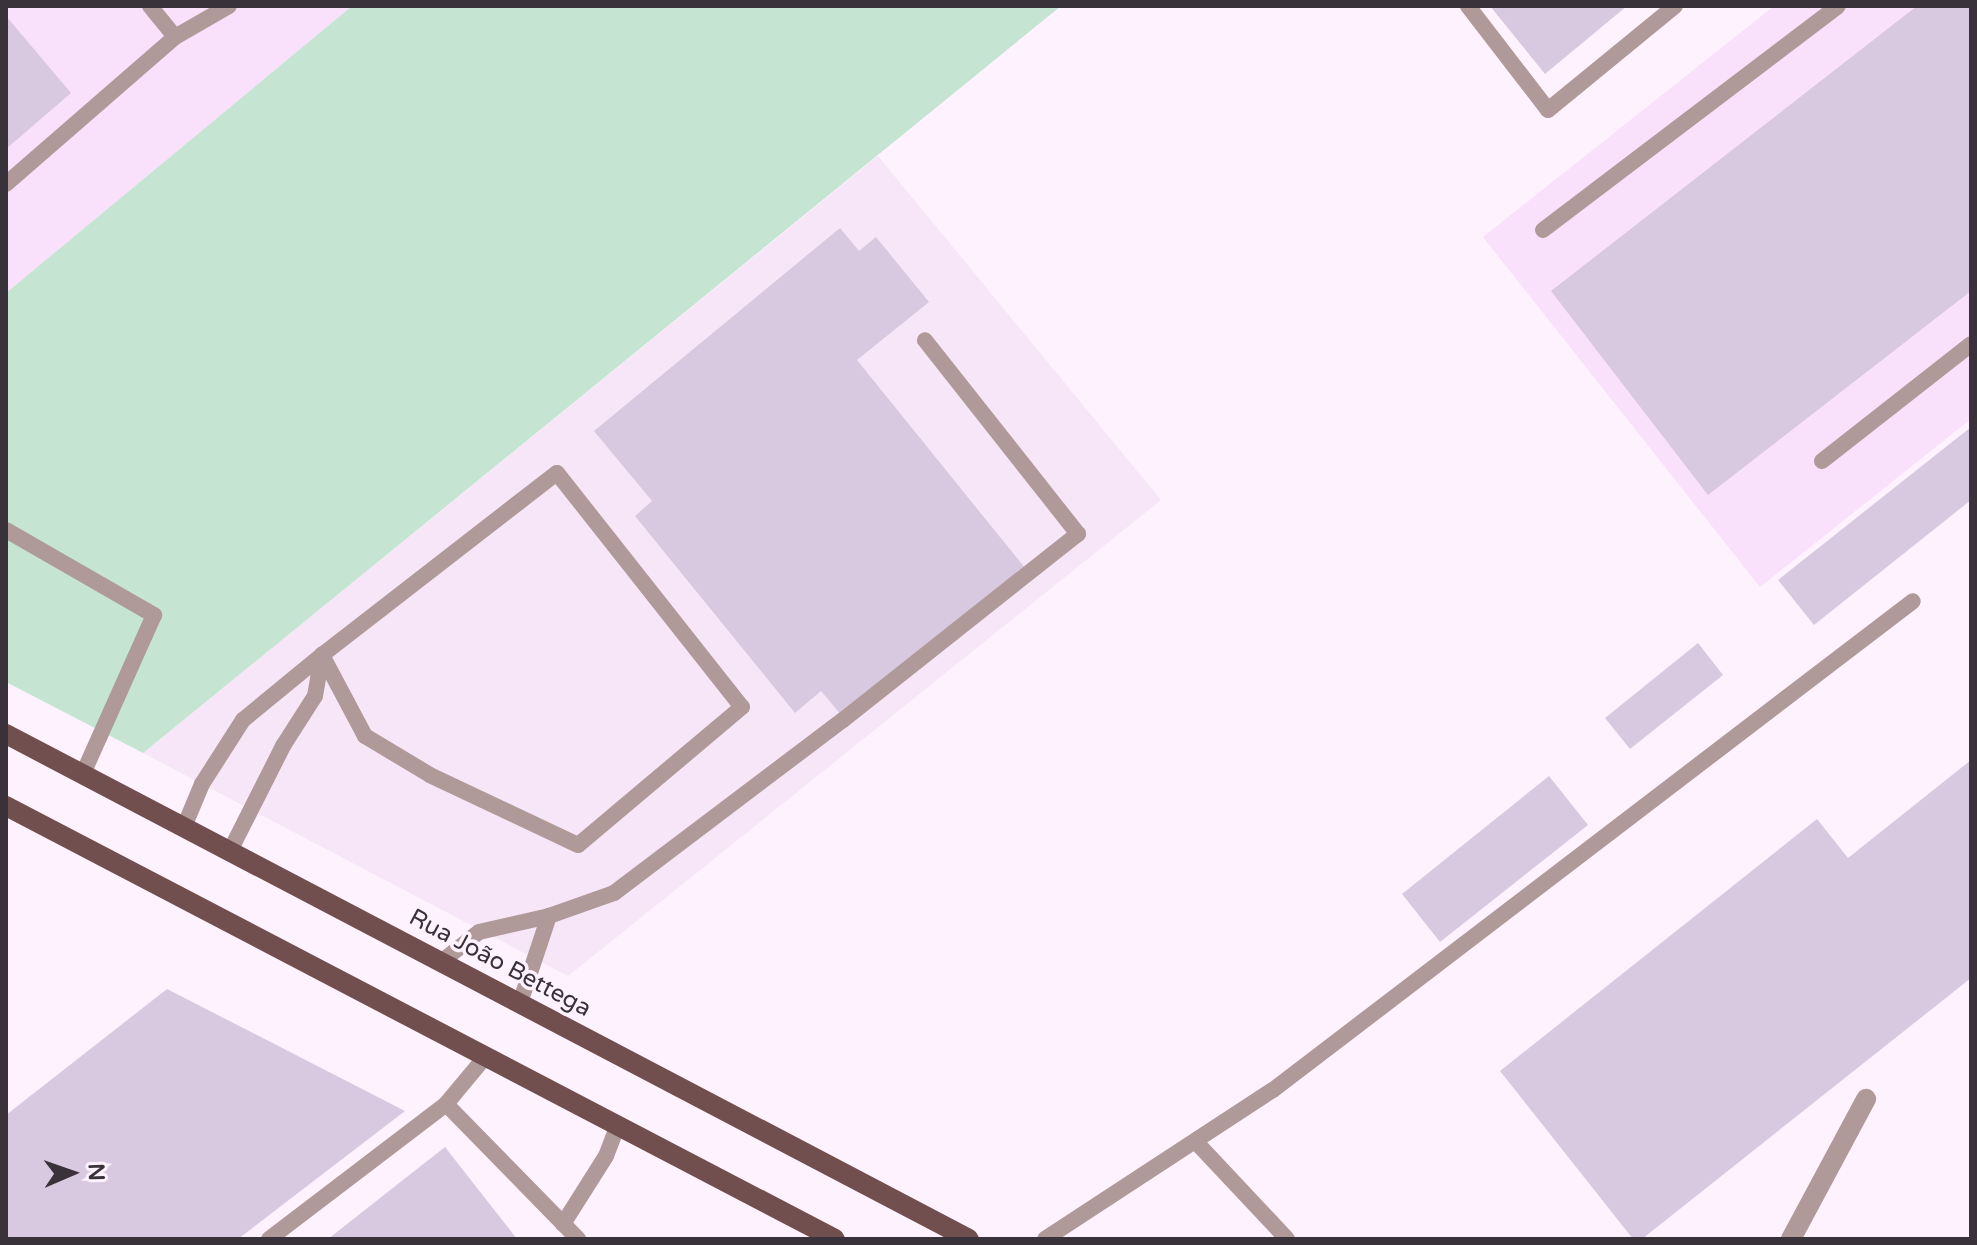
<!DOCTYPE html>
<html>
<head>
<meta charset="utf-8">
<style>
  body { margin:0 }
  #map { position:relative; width:1977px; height:1245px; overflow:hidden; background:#fef2fe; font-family:"Varela Round",sans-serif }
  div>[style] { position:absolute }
  .commercial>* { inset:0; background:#f6e6f8 }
  .built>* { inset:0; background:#f9e0fb }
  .green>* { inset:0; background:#c5e5d2 }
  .building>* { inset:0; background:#d8c9e0 }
  .service>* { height:16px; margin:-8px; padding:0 8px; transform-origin:8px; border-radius:8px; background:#af9a99 }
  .minor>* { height:20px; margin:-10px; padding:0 10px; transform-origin:10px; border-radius:10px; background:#af9a99 }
  .primary>* { height:20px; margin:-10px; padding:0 10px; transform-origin:10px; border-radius:10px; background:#724f4f }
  span { translate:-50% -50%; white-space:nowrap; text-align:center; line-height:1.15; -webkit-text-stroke:7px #fef2fe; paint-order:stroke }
  .street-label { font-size:24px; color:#3a323a }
  .frame { position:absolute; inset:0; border:8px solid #3a323a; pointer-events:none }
  .north { position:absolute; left:32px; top:1133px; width:80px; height:80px; -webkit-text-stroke:6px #fef2fe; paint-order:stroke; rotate:88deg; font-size:22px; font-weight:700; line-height:32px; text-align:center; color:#3a323a }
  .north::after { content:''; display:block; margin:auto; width:28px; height:36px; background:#3a323a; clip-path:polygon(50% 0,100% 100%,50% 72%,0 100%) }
</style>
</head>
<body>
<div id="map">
  <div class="commercial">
    <div style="clip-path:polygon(878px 156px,1161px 500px,568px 976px,143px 753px)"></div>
  </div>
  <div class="built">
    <div style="clip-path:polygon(6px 6px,352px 6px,6px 293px)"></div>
    <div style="clip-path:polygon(1774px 6px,1971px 6px,1971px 419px,1760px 587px,1483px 237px)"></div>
  </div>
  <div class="green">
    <div style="clip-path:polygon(352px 6px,1061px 6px,143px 753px,6px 682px,6px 293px)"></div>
  </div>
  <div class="building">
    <div style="clip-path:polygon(1490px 6px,1627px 6px,1545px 74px)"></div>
    <div style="clip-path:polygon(1917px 6px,1971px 6px,1971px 291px,1708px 495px,1551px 291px)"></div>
    <div style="clip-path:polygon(6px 16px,71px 93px,6px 149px)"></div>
    <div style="clip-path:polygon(840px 228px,859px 251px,876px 237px,929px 302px,857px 360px,1025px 568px,843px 717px,821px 691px,795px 713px,635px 516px,652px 501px,594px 431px)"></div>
    <div style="clip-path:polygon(1971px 427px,1971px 500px,1814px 625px,1778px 580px)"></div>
    <div style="clip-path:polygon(1698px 643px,1723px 675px,1630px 749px,1605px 718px)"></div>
    <div style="clip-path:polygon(1971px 760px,1971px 978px,1642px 1239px,1633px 1239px,1500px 1071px,1817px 819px,1848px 858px)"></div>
    <div style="clip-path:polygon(1549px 776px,1588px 825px,1440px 942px,1402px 894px)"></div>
    <div style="clip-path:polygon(167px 989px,405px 1111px,238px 1239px,6px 1239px,6px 1115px)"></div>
    <div style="clip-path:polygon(445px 1147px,517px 1239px,328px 1239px,347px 1224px)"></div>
  </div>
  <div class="service">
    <div style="left:150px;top:6px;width:40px;rotate:51deg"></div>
    <div style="left:1468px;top:6px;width:131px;rotate:52.4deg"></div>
    <div style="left:1548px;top:110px;width:164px;rotate:-39.3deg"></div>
    <div style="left:6px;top:184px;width:224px;rotate:-41deg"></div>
    <div style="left:175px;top:37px;width:62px;rotate:-29.9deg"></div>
    <div style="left:1543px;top:230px;width:370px;rotate:-37.2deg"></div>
    <div style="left:1822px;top:461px;width:189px;rotate:-38.1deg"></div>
    <div style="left:6px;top:530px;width:171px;rotate:29.9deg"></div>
    <div style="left:154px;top:615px;width:174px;rotate:114.1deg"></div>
    <div style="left:184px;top:827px;width:47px;rotate:-67.3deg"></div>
    <div style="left:202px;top:784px;width:76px;rotate:-57.4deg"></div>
    <div style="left:243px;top:720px;width:102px;rotate:-39.4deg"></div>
    <div style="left:322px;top:655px;width:297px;rotate:-37.8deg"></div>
    <div style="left:557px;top:473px;width:298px;rotate:51.7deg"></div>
    <div style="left:742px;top:707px;width:214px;rotate:139.9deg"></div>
    <div style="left:578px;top:845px;width:164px;rotate:-154.7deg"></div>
    <div style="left:430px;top:775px;width:76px;rotate:-149deg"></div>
    <div style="left:365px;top:736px;width:92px;rotate:-118deg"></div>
    <div style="left:230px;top:851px;width:118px;rotate:-63.2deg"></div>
    <div style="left:283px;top:746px;width:59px;rotate:-57.4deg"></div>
    <div style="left:315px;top:696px;width:42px;rotate:-80.3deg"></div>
    <div style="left:441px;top:962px;width:48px;rotate:-38.3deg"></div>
    <div style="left:479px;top:932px;width:72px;rotate:-12.9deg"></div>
    <div style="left:549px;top:916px;width:69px;rotate:-19.5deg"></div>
    <div style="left:614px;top:893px;width:287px;rotate:-37.1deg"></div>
    <div style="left:843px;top:720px;width:300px;rotate:-38.4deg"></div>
    <div style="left:1078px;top:534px;width:247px;rotate:-128.3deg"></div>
    <div style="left:520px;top:1003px;width:92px;rotate:-71.6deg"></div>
    <div style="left:486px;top:1056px;width:62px;rotate:129.8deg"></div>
    <div style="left:446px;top:1104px;width:189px;rotate:45.6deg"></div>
    <div style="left:1196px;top:1142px;width:133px;rotate:46.8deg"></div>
    <div style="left:563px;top:1224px;width:80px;rotate:-57.7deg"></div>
    <div style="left:606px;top:1156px;width:33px;rotate:-69deg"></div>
    <div style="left:269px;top:1239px;width:223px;rotate:-37.3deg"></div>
    <div style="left:1045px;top:1239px;width:272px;rotate:-33.2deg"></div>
    <div style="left:1273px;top:1090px;width:805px;rotate:-37.38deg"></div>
  </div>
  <div class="minor">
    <div style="left:1791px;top:1239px;width:159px;rotate:-61.8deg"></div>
  </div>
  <div class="primary">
    <div style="left:6px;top:734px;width:1087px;rotate:27.67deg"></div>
    <div style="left:6px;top:806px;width:935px;rotate:27.58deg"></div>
  </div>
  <div class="street-label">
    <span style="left:500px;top:963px;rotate:28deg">Rua João Bettega</span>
  </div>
  <div class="frame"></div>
  <div class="north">N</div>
</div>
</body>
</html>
